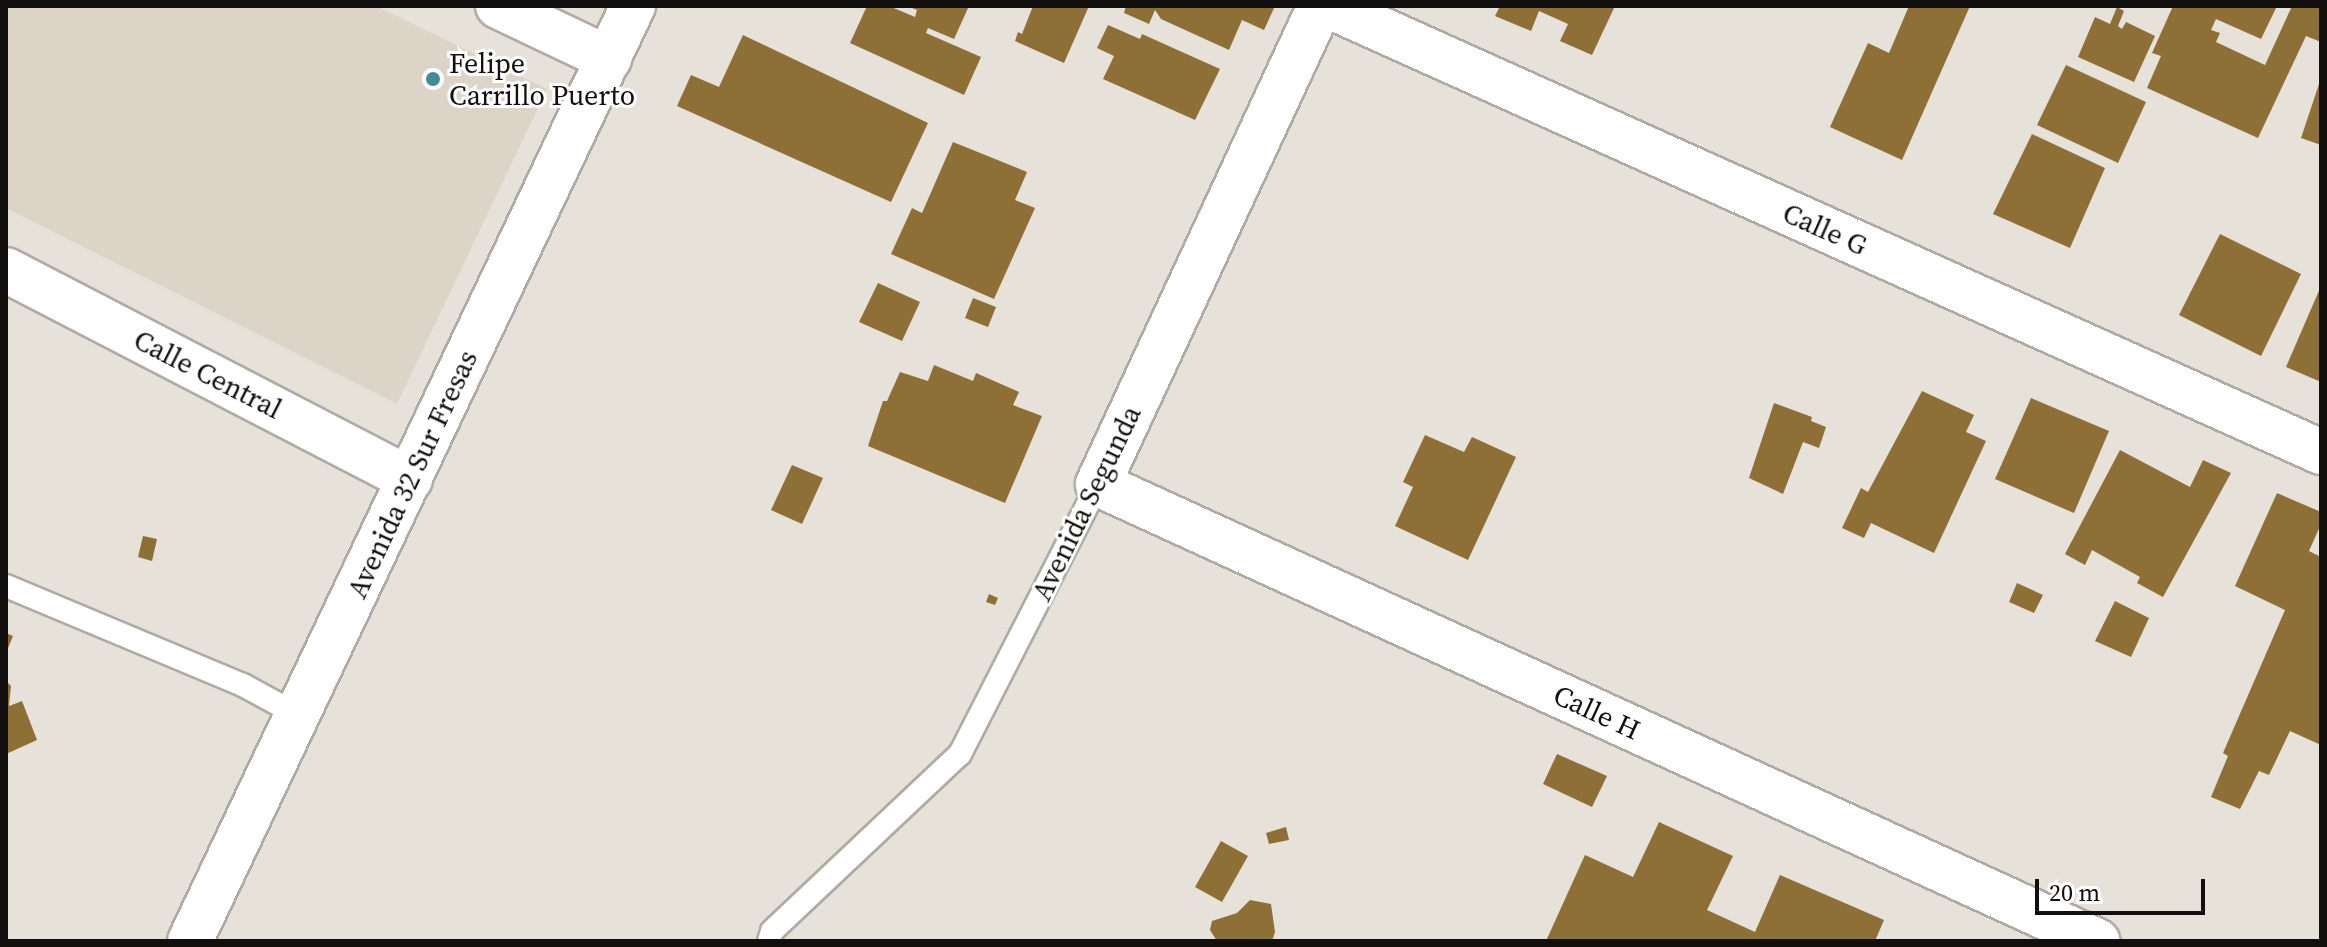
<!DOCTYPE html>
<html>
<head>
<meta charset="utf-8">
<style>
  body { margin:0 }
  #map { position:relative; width:2327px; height:947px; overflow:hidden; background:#e6e2da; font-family:"Source Serif 4",serif }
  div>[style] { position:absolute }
  .built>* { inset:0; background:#dcd4c6 }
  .building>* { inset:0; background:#8e6f36 }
  .roads { filter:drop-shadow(2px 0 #afaba4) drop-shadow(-2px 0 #afaba4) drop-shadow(0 2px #afaba4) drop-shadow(0 -2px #afaba4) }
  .lane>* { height:22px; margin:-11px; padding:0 11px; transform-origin:11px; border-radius:11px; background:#fff }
  .street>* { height:44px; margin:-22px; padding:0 22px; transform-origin:22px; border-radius:22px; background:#fff }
  .dots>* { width:22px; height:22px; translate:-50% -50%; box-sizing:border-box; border:4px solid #fff; border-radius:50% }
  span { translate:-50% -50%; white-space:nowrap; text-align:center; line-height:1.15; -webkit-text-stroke:6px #fff; paint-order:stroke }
  .poi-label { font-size:28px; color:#12100e }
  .left { translate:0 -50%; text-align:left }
  .street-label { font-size:28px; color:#12100e }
  .frame { position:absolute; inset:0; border:8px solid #12100e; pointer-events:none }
  .scale { position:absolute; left:2035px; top:879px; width:170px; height:36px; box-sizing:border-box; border:4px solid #12100e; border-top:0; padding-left:10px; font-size:24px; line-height:28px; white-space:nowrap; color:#12100e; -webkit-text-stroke:6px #fff; paint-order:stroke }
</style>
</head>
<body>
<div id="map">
  <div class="built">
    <div style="clip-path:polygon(6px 6px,376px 6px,547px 89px,397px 404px,6px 208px)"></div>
  </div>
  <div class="building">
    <div style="clip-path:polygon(867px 6px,889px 6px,915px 17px,917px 10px,907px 6px,969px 6px,954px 39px,928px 28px,926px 33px,981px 57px,964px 95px,850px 43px)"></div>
    <div style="clip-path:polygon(1033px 6px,1089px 6px,1064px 63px,1015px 41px,1018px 32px,1022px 34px)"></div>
    <div style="clip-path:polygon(1126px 6px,1275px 6px,1264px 30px,1242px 20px,1229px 50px,1161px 19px,1155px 10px,1149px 24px,1124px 13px)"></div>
    <div style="clip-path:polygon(1500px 6px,1615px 6px,1592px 55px,1560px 41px,1568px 24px,1539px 11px,1531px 31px,1495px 16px)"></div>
    <div style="clip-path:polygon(1909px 6px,1970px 6px,1902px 160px,1830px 127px,1868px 43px,1889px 53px)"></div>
    <div style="clip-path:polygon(2173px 6px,2277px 6px,2261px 39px,2216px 19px,2211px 30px,2220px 33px,2216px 42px,2265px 65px,2292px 6px,2321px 6px,2321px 42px,2306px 36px,2258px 138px,2147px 88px,2161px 56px,2152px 53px)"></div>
    <div style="clip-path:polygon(2117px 7px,2124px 11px,2118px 26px,2122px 29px,2126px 22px,2155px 36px,2134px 82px,2078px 57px,2095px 17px,2110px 24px)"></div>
    <div style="clip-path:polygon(1108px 25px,1140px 39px,1142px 34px,1220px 69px,1195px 120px,1103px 79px,1114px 56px,1097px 48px)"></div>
    <div style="clip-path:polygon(743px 35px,928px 123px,891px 202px,677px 106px,691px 75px,719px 87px)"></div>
    <div style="clip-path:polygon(2066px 65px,2146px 102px,2118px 163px,2037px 125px)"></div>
    <div style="clip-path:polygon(2320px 81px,2321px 81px,2321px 145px,2301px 138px)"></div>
    <div style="clip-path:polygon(2032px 134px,2105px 168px,2070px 248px,1993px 214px)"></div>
    <div style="clip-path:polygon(953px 142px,1027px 172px,1015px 200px,1035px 208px,994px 299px,891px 254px,912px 208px,922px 213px)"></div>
    <div style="clip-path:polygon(2220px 234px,2301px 274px,2261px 356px,2179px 315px)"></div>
    <div style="clip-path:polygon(878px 283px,920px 302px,902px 341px,859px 322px)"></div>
    <div style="clip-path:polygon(2321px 286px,2321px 382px,2286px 367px)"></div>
    <div style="clip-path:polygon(973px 298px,996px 307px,988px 327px,965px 318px)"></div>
    <div style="clip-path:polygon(934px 365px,973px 381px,976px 373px,1019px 392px,1013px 405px,1042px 416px,1005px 503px,868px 446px,883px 401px,887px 401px,900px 372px,928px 381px)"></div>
    <div style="clip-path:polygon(1922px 391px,1974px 415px,1966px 432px,1986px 441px,1934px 553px,1871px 523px,1864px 538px,1842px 528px,1861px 488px,1868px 492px)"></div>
    <div style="clip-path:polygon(2031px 398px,2109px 431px,2074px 513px,1995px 479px)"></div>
    <div style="clip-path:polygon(1774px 403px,1812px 417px,1811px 421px,1826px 427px,1819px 448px,1803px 442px,1783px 494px,1749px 478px)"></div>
    <div style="clip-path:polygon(1425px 435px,1464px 452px,1472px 437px,1516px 457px,1468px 560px,1395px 526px,1413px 487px,1403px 482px)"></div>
    <div style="clip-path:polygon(2120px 450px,2190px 487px,2203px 460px,2231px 473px,2163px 597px,2137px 583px,2140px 577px,2092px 550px,2085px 565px,2065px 554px)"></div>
    <div style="clip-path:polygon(792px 465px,823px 478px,802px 524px,771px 510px)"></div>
    <div style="clip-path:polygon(2277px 493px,2321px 512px,2321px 524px,2309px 551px,2321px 557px,2321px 745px,2290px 731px,2269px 775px,2259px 771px,2240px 809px,2211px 797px,2228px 756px,2223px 753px,2285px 610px,2235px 586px)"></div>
    <div style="clip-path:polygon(143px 536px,157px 539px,152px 561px,138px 557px)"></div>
    <div style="clip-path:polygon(2017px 583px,2043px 595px,2034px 613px,2009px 602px)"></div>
    <div style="clip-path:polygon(989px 594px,998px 598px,995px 605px,986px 602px)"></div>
    <div style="clip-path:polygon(2115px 601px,2149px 618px,2131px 657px,2095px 641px)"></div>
    <div style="clip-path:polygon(6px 633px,13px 636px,6px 653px)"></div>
    <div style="clip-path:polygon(6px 681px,11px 686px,9px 706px,22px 701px,37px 740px,6px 754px)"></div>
    <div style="clip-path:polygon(1557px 754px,1607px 776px,1592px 807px,1543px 784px)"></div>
    <div style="clip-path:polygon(1659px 822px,1733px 856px,1707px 910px,1755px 932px,1780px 875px,1884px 920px,1875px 941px,1546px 941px,1585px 855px,1633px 877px)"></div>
    <div style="clip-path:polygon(1286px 827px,1289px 840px,1269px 844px,1266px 833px)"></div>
    <div style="clip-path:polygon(1221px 841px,1248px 856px,1222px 902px,1195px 887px)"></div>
    <div style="clip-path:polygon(1250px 900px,1271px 904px,1275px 932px,1272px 941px,1217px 941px,1210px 930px,1212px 921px,1237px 913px)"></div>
  </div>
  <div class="roads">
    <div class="lane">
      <div style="left:6px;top:586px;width:257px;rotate:22.7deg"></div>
      <div style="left:243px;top:685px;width:63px;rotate:28.6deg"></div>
      <div style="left:769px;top:941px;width:10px;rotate:-73deg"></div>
      <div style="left:772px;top:931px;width:258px;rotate:-43.3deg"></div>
      <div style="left:960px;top:754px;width:303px;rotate:-62.9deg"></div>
    </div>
    <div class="street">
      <div style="left:498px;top:6px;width:123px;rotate:25.5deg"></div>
      <div style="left:1320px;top:6px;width:527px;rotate:114.91deg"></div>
      <div style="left:1098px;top:484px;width:1099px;rotate:24.58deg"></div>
      <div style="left:1329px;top:6px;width:1088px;rotate:24.21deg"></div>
      <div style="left:6px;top:270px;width:455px;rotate:27.4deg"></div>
      <div style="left:190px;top:941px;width:1035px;rotate:-64.65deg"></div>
    </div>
  </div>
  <div class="dots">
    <div style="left:433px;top:79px;background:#448996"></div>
  </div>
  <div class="poi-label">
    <span class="left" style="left:449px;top:79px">Felipe<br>Carrillo Puerto</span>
  </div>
  <div class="street-label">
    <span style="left:1825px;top:229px;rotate:24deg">Calle G</span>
    <span style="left:208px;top:374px;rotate:27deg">Calle Central</span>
    <span style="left:412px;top:474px;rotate:-65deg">Avenida 32 Sur Fresas</span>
    <span style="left:1086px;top:503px;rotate:-64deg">Avenida Segunda</span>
    <span style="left:1597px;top:712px;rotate:25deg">Calle H</span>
  </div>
  <div class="frame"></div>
  <div class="scale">20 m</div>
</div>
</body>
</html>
